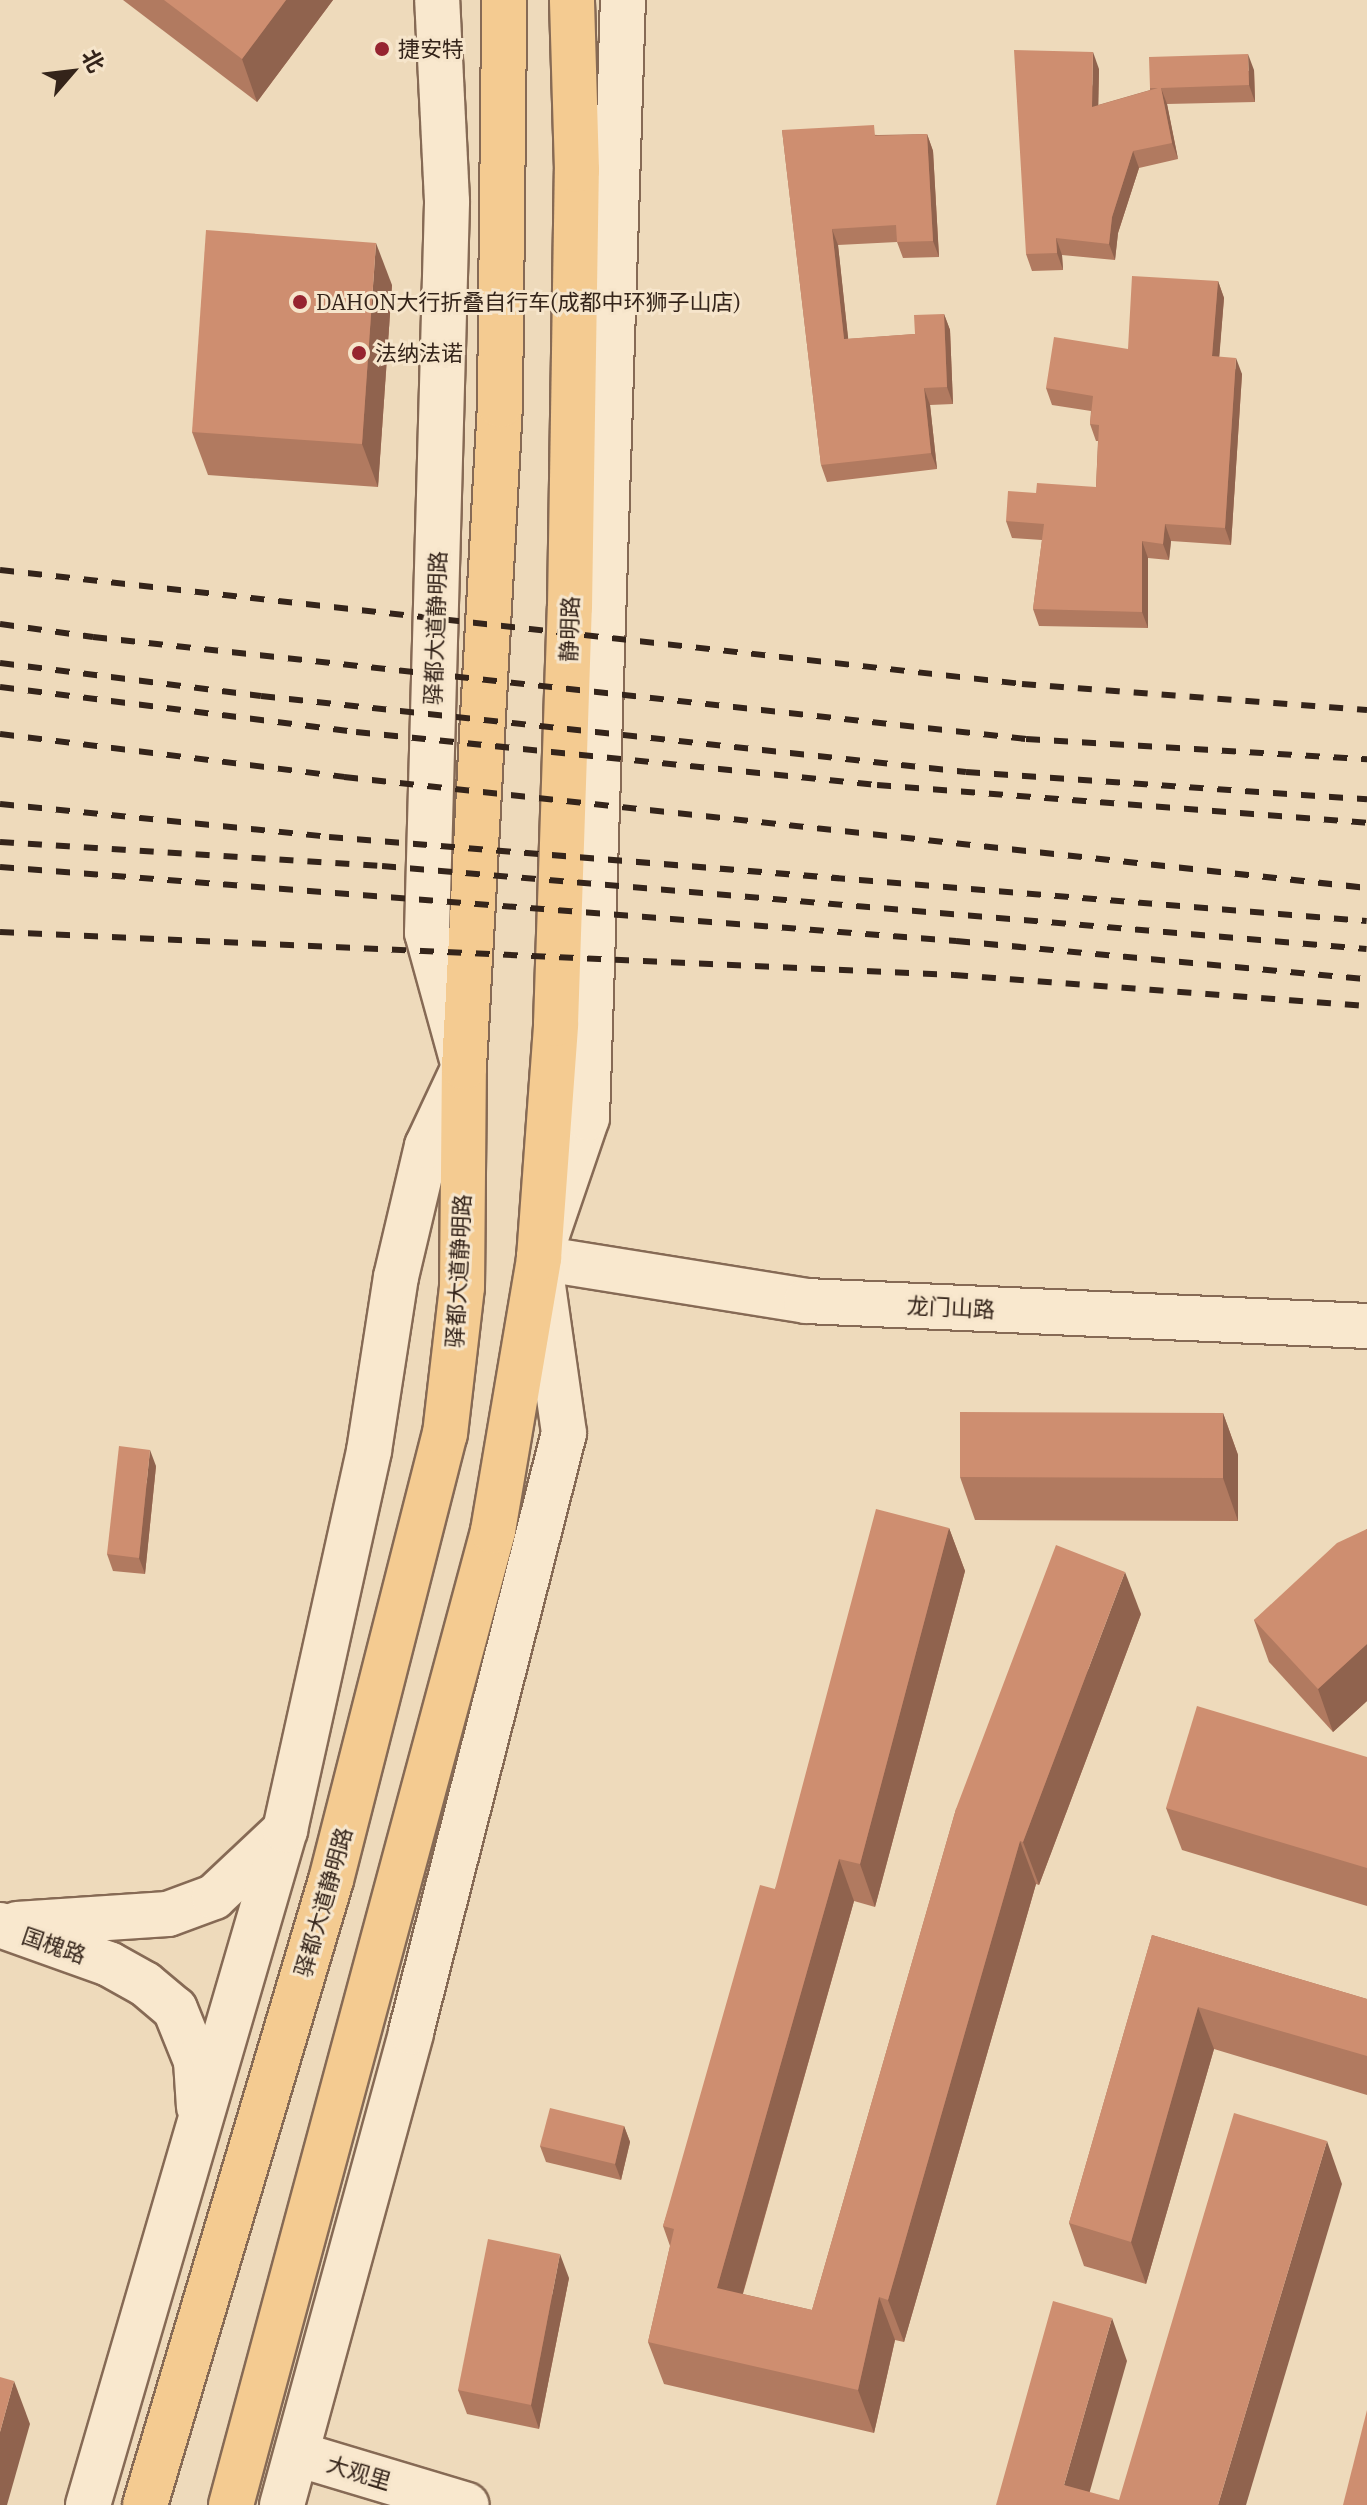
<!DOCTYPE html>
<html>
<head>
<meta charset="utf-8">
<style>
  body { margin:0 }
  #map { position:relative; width:1367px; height:2505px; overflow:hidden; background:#eedabb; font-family:"IBM Plex Serif","Noto Sans SC",serif }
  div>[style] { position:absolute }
  .roads { filter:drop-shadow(2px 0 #866a55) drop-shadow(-2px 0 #866a55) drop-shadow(0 2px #866a55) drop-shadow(0 -2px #866a55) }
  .minor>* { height:44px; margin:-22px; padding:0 22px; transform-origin:22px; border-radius:22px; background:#f9e8ce }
  .major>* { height:44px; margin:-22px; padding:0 22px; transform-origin:22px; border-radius:22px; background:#f4cb91 }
  .rail>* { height:6px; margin-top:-3px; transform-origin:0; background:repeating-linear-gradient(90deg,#34241a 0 14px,transparent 0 28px) }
  .wall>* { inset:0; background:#b17a60 }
  .shaded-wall>* { inset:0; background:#90634e }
  .building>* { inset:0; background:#ce8e70 }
  .dots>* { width:22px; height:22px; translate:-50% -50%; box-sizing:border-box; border:4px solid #f6e5cb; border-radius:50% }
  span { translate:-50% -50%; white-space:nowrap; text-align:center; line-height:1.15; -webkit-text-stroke:6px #f6e5cb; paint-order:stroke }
  .poi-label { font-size:22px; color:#34241a }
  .left { translate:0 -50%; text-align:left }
  .street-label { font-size:22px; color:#34241a }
  .north { position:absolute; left:32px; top:32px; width:80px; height:80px; -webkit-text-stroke:6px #f6e5cb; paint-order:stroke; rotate:62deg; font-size:22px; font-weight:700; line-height:32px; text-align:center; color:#34241a }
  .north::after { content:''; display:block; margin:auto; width:28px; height:36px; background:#34241a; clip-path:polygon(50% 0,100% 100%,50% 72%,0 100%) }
</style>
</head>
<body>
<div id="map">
  <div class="roads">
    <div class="minor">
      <div style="left:539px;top:1258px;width:270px;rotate:9.1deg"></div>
      <div style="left:806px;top:1301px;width:562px;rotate:2.55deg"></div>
      <div style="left:17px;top:1924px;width:151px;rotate:-3.8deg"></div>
      <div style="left:168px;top:1914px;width:49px;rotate:-20.3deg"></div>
      <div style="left:214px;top:1897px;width:98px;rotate:-43.3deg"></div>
      <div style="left:0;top:1925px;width:116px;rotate:19.7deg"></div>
      <div style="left:109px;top:1964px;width:41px;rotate:29.1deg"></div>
      <div style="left:145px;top:1984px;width:39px;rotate:40deg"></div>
      <div style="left:175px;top:2009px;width:56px;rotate:68deg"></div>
      <div style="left:196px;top:2061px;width:46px;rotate:86.3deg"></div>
      <div style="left:297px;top:2454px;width:177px;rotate:16.7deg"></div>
      <div style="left:88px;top:2505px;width:703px;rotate:-73.73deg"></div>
      <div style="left:285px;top:1830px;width:388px;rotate:-77.5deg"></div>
      <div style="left:369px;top:1451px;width:176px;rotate:-81.2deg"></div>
      <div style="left:396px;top:1277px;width:135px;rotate:-76.7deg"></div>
      <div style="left:427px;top:1146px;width:87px;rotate:-64.9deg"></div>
      <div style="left:464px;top:1067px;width:139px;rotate:-105.4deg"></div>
      <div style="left:427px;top:933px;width:732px;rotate:-88.43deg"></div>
      <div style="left:447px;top:201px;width:201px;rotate:-92.8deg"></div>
      <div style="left:282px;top:2505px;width:490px;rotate:-74.7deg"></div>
      <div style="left:411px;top:2032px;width:618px;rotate:-75.67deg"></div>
      <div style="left:564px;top:1433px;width:177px;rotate:-98.1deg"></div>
      <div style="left:539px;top:1258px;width:148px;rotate:-71.1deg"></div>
      <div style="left:587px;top:1118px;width:1119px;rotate:-88.16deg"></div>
    </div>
    <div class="major">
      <div style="left:145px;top:2505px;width:652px;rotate:-73.43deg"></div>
      <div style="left:331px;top:1880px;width:460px;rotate:-75.7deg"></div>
      <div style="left:445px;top:1434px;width:148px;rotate:-83.4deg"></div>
      <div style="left:462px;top:1287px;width:220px;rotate:-89.5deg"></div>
      <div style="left:464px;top:1067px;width:663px;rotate:-86.89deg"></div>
      <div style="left:500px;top:405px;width:405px;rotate:-89.4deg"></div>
      <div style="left:231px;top:2505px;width:1009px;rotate:-74.94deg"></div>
      <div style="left:493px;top:1531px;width:277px;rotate:-80.4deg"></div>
      <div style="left:539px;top:1258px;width:235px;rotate:-85.8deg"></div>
      <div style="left:556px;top:1024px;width:417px;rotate:-88.1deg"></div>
      <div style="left:570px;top:607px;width:437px;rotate:-89.1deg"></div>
      <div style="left:577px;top:170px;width:170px;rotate:-91.7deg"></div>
    </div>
  </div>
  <div class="rail">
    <div style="left:0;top:570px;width:1028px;rotate:6.36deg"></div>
    <div style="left:1022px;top:684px;width:346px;rotate:4.3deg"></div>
    <div style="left:0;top:624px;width:94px;rotate:8deg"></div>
    <div style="left:93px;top:637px;width:939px;rotate:6.24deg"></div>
    <div style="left:1026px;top:739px;width:342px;rotate:3.4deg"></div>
    <div style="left:0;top:663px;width:263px;rotate:7.2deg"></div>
    <div style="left:261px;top:696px;width:709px;rotate:6.15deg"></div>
    <div style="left:966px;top:772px;width:402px;rotate:3.9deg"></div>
    <div style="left:0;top:687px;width:359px;rotate:7.2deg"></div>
    <div style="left:356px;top:732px;width:524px;rotate:5.81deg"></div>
    <div style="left:877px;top:785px;width:491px;rotate:4.4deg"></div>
    <div style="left:0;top:734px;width:347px;rotate:7.1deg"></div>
    <div style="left:344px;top:777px;width:1029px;rotate:6.19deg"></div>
    <div style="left:0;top:804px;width:331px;rotate:5.7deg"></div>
    <div style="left:329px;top:837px;width:1041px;rotate:4.63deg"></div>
    <div style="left:0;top:842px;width:383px;rotate:3.6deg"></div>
    <div style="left:382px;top:866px;width:988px;rotate:4.82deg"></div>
    <div style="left:0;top:867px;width:959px;rotate:4.43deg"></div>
    <div style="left:956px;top:941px;width:413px;rotate:5.3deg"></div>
    <div style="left:0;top:932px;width:955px;rotate:2.58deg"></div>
    <div style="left:954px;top:975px;width:414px;rotate:4.3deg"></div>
  </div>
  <div class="wall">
    <div style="clip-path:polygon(123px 0,333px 0,257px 102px)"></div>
    <div style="clip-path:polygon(1099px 69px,1098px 105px,1150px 90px,1150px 88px,1254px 70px,1255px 102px,1167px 104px,1178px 159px,1139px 168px,1118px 233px,1115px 260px,1062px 255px,1063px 270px,1032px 271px,1026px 254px)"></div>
    <div style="clip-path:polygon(782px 130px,878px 135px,927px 134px,933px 151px,939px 257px,903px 258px,897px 242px,838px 245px,848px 339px,915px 334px,944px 314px,950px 330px,953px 404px,930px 405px,937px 469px,827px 482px,821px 465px)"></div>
    <div style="clip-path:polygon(1218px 281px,1224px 298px,1219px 357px,1242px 374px,1231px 545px,1171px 541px,1169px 560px,1148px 558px,1148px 628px,1039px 626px,1033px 609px,1042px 540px,1012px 538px,1006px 521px,1036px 493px,1096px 487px,1098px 441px,1096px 441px,1090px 424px,1091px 411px,1052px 405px,1046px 388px,1128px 349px)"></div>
    <div style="clip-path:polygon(392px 285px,378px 487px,208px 475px,192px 432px)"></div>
    <div style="clip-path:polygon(1223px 1413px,1238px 1455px,1238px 1521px,975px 1520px,960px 1477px)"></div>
    <div style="clip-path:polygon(156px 1466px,145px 1574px,113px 1571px,107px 1554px)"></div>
    <div style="clip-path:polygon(949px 1528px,965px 1571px,875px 1907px,854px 1901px,743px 2294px,812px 2310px,956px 1809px,1141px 1614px,1039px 1885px,1036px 1884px,904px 2342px,895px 2340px,874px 2433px,664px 2384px,648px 2342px,670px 2246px,663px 2226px,775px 1889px)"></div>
    <div style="clip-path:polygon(1367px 1529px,1367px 1701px,1333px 1732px,1269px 1662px,1254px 1620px)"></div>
    <div style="clip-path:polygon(1367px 1757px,1367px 1906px,1182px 1850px,1166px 1808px)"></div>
    <div style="clip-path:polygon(1152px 1935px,1367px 1999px,1367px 2095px,1214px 2049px,1146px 2284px,1084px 2266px,1069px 2223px)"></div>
    <div style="clip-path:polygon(624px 2126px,630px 2142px,621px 2180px,546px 2162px,540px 2146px)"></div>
    <div style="clip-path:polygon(569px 2278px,539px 2429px,467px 2414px,458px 2390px)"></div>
  </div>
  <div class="shaded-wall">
    <div style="clip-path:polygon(286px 0,333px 0,257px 102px,242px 59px)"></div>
    <div style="clip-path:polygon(1093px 52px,1099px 69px,1098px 123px,1092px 107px)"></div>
    <div style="clip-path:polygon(1248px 54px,1254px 70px,1255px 102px,1249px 85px)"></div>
    <div style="clip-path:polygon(1161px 88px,1167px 104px,1178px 159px,1172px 143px)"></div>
    <div style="clip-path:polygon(927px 134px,933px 151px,939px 257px,933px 241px)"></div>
    <div style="clip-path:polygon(1133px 151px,1139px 168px,1118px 233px,1115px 260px,1109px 244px,1112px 217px)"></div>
    <div style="clip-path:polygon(832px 229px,838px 245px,850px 355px,844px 339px)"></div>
    <div style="clip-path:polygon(1056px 238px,1062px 255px,1063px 270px,1057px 253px)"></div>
    <div style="clip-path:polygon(376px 243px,392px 285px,378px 487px,362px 444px)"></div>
    <div style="clip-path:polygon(1218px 281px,1224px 298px,1218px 373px,1212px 356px)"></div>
    <div style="clip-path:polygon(944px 314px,950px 330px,953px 404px,947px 387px)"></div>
    <div style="clip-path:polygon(1236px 358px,1242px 374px,1231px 545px,1225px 528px)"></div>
    <div style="clip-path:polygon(924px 388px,930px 405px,937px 469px,931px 453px)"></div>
    <div style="clip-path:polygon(1165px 524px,1171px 541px,1169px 560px,1163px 544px)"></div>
    <div style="clip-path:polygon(1142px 541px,1148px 558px,1148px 628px,1142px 612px)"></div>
    <div style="clip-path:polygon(1223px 1413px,1238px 1455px,1238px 1521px,1223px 1478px)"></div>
    <div style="clip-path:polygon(150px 1450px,156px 1466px,145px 1574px,139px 1558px)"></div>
    <div style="clip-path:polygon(949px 1528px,965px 1571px,875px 1907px,860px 1864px)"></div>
    <div style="clip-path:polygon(1125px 1572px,1141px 1614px,1039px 1885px,1023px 1842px)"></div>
    <div style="clip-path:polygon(1367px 1644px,1367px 1701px,1333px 1732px,1318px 1689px)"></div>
    <div style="clip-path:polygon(1020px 1841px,1036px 1884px,904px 2342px,888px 2300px)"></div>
    <div style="clip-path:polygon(839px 1859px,854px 1901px,732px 2331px,717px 2288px)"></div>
    <div style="clip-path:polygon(1198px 2007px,1214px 2049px,1146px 2284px,1131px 2242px)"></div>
    <div style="clip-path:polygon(624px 2126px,630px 2142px,621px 2180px,615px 2164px)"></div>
    <div style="clip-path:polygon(1327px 2141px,1342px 2184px,1246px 2505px,1218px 2505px)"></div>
    <div style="clip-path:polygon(560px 2254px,569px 2278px,539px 2429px,531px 2405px)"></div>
    <div style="clip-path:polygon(879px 2297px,895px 2340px,874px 2433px,858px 2390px)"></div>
    <div style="clip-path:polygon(1112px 2318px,1127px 2361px,1086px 2505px,1064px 2485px)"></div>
    <div style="clip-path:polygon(14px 2381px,30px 2424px,7px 2505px,0 2505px,0 2432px)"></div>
  </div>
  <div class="building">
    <div style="clip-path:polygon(164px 0,286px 0,242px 59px)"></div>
    <div style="clip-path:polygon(1014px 50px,1093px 52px,1092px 107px,1158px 88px,1150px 88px,1149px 57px,1248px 54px,1249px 85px,1161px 88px,1172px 143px,1133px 151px,1112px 217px,1109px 244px,1056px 238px,1057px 253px,1026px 254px)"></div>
    <div style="clip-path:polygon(874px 125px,875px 136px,927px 134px,933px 241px,897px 242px,896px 225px,832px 229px,844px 339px,915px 334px,914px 315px,944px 314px,947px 387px,924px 388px,931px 453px,821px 465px,782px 130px)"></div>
    <div style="clip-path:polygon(206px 230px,376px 243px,362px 444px,192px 432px)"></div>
    <div style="clip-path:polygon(1132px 276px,1218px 281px,1212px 356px,1236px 358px,1225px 528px,1165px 524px,1163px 544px,1142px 541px,1142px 612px,1033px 609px,1044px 524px,1006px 521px,1008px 491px,1036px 493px,1037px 483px,1096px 487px,1099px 425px,1090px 424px,1093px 396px,1046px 388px,1054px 337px,1128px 349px)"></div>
    <div style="clip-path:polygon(960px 1412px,1223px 1413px,1223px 1478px,960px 1477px)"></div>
    <div style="clip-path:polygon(119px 1446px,150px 1450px,139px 1558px,107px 1554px)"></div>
    <div style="clip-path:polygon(876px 1509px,949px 1528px,860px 1864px,839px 1859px,717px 2288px,812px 2310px,956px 1809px,1056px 1545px,1125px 1572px,1023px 1842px,1020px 1841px,888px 2300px,879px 2297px,858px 2390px,648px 2342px,674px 2229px,663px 2226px,760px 1885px,775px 1889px)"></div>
    <div style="clip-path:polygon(1367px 1529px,1367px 1644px,1318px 1689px,1254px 1620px,1337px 1543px)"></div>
    <div style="clip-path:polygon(1197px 1706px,1367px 1757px,1367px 1868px,1166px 1808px)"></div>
    <div style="clip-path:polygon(1152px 1935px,1367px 1999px,1367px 2056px,1198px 2007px,1131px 2242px,1069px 2223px)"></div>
    <div style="clip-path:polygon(550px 2108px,624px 2126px,615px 2164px,540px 2146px)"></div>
    <div style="clip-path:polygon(1234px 2113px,1327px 2141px,1218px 2505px,996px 2505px,1053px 2301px,1112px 2318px,1064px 2485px,1119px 2500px)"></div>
    <div style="clip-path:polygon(488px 2239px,560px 2254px,531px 2405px,458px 2390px)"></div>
    <div style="clip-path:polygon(0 2377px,14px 2381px,0 2432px)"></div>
    <div style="clip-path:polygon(1367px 2410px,1367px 2505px,1343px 2505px)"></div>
  </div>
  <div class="dots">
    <div style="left:382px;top:49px;background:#962430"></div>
    <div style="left:300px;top:302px;background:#962430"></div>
    <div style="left:359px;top:353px;background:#962430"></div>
  </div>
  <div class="poi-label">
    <span class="left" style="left:398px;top:49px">捷安特</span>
    <span class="left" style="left:316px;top:302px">DAHON大行折叠自行车(成都中环狮子山店)</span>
    <span class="left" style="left:375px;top:353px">法纳法诺</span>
  </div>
  <div class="street-label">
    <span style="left:435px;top:628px;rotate:-88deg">驿都大道静明路</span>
    <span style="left:569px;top:629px;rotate:-88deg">静明路</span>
    <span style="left:458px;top:1271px;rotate:-87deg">驿都大道静明路</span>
    <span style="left:951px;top:1307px;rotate:3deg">龙门山路</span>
    <span style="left:323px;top:1902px;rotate:-74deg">驿都大道静明路</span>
    <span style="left:54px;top:1945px;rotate:19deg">国槐路</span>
    <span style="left:359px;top:2472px;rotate:17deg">大观里</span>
  </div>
  <div class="north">北</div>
</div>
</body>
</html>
